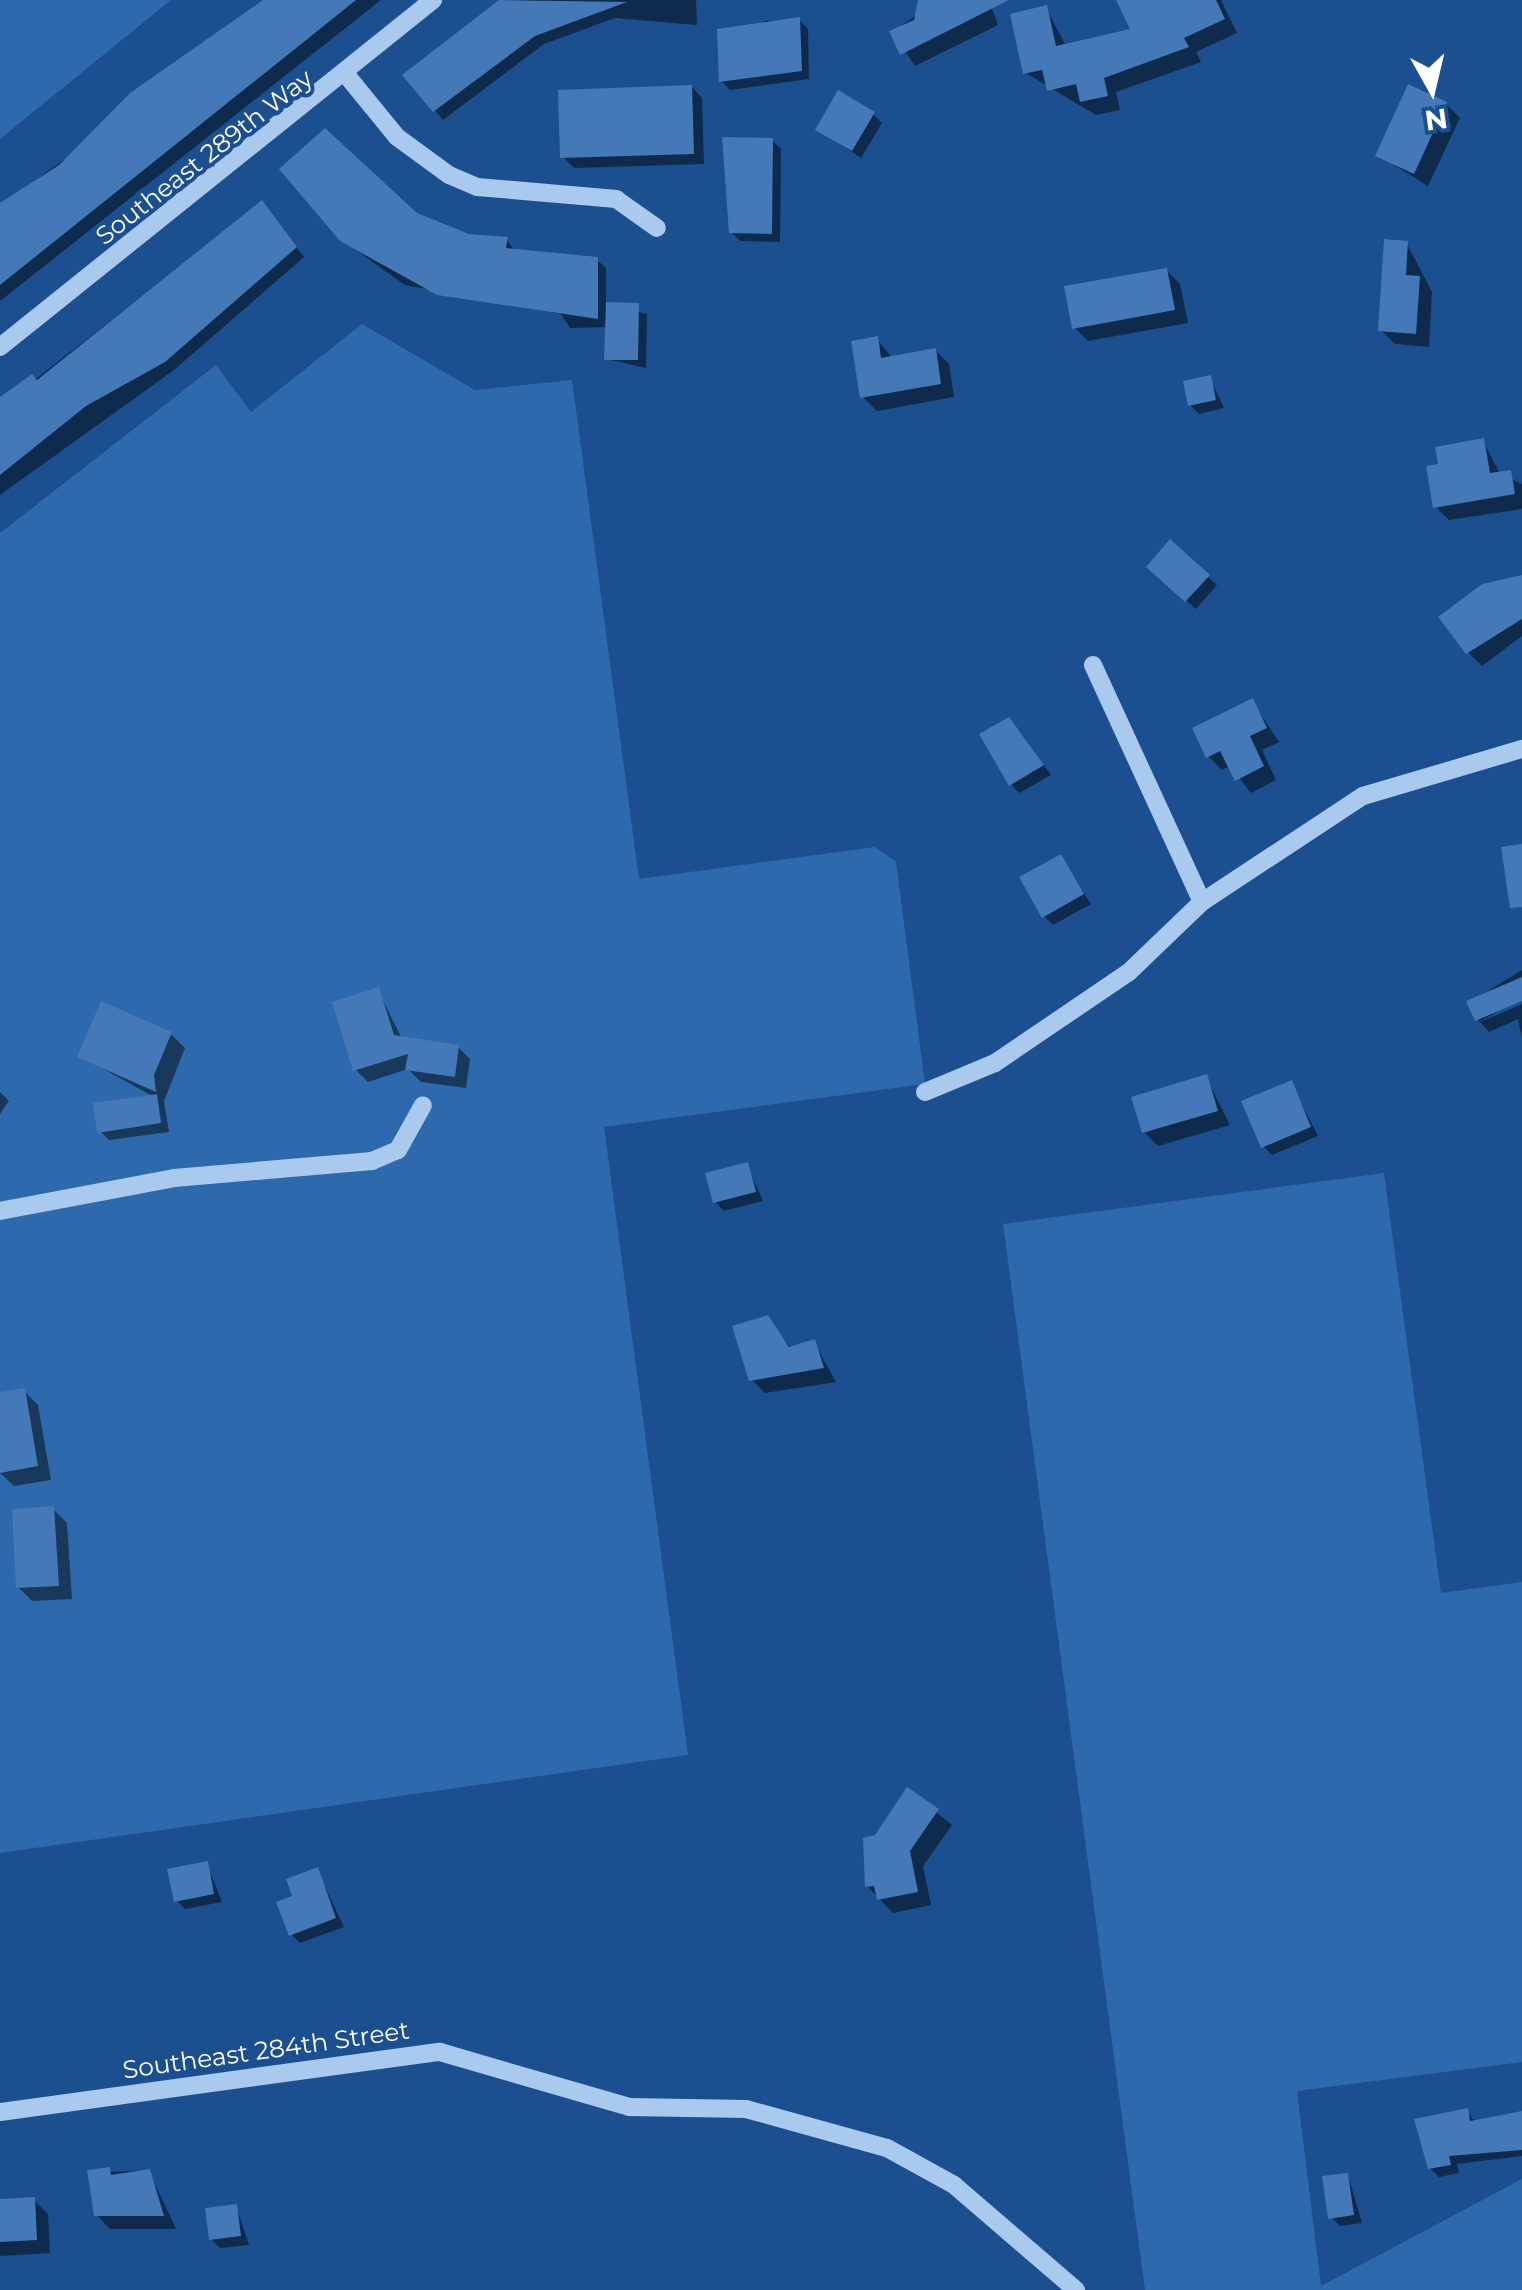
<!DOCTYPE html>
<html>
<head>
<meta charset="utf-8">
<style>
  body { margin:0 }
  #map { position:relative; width:1522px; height:2290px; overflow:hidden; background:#1b4f8f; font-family:Montserrat,sans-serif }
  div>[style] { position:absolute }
  .green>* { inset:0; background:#2e69ad }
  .shadow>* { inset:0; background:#0007 }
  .building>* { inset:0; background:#4478b7 }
  .minor>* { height:18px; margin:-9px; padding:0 9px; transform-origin:9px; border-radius:9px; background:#a9c9ee }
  span { translate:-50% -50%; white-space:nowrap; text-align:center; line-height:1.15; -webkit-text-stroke:8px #1b4f8f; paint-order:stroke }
  .street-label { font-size:25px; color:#fff }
  .north { position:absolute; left:1382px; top:40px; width:100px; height:100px; -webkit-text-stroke:8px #1b4f8f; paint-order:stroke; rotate:172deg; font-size:28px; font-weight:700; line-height:40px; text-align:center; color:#fff }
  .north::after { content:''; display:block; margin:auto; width:35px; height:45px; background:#fff; clip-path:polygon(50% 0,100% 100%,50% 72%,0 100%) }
</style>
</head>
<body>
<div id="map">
  <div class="green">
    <div style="clip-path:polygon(0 0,171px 0,0 139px)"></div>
    <div style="clip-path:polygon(362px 324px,475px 390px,572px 380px,639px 879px,875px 847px,896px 862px,925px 1084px,604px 1127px,688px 1755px,0 1853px,0 533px,216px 365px,251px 412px)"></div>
    <div style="clip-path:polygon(1384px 1173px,1441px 1593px,1522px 1582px,1522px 2062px,1297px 2091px,1321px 2286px,1522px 2179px,1522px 2290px,1145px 2290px,1003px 1224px)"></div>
  </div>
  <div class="shadow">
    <div style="clip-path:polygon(267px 0,381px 0,0 301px,0 206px,114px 123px,108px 115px,132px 95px)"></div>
    <div style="clip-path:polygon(502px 0,696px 0,697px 25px,615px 18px,544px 44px,443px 120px,405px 75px)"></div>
    <div style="clip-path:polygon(920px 0,989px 0,998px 25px,915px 66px,892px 32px,925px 9px)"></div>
    <div style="clip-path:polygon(1132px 0,1221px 0,1237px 33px,1196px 52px,1201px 62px,1116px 92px,1120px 110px,1096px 115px,1026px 73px,1046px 8px,1066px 46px,1133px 31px)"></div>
    <div style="clip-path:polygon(799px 20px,808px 29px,809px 79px,730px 90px,721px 81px,764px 21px)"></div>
    <div style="clip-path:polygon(692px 87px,702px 98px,704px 164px,574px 168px,563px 157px)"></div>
    <div style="clip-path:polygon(1446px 104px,1460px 118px,1428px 186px,1378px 155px)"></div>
    <div style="clip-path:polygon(873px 114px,882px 123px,861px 158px,818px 129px)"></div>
    <div style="clip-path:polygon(772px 140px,781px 149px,780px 242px,740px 241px,731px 232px)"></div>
    <div style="clip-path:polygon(261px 203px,304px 257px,174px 370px,0 495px,0 407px)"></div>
    <div style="clip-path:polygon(415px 216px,468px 237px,507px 240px,515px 251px,596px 259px,606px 268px,606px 305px,647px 314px,646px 368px,607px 359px,608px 327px,570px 328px,561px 314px,405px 285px,342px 240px)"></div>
    <div style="clip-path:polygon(1407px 244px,1432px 292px,1429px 347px,1395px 344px,1381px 330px)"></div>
    <div style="clip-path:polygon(1166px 270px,1180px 284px,1188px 323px,1088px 341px,1074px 327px)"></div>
    <div style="clip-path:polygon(877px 339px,892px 358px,935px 350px,949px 364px,954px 397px,877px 411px,863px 397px)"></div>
    <div style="clip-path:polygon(1210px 378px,1224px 408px,1199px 414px,1190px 405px)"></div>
    <div style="clip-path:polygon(1483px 441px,1500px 474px,1522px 484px,1522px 509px,1449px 520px,1435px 506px,1441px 466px)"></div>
    <div style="clip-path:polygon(1158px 576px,1208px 577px,1217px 585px,1196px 609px)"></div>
    <div style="clip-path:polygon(1522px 577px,1522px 636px,1482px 666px,1468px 652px)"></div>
    <div style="clip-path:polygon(1252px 701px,1279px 742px,1262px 750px,1276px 780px,1251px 793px,1230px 766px,1222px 770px,1208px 756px)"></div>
    <div style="clip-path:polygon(1018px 729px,1051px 775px,1019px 793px,1011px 784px)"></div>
    <div style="clip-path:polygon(1060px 857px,1091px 904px,1053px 925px,1044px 916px)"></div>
    <div style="clip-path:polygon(1522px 970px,1522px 998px,1479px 1022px,1470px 1002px)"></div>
    <div style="clip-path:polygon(378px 990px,402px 1039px,458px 1047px,470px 1059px,466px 1088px,421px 1082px,408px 1069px,368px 1082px,355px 1069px)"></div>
    <div style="clip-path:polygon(1522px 1004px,1522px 1038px,1518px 1019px,1489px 1032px,1480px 1022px)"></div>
    <div style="clip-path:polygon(171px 1034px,185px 1048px,164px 1101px,169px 1132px,109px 1140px,100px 1131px,154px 1097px,80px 1056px)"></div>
    <div style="clip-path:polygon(1206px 1077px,1230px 1125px,1158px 1146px,1144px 1132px)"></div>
    <div style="clip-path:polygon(1291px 1083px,1318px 1136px,1272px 1155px,1263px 1146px)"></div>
    <div style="clip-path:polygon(0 1092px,9px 1101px,0 1114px)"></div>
    <div style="clip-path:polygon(747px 1165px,763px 1201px,724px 1211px,715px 1202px)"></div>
    <div style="clip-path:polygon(767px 1318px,792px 1349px,814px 1342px,836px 1382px,765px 1393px,751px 1379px)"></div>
    <div style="clip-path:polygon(24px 1391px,38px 1405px,51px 1480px,14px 1486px,0 1473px,0 1395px)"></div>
    <div style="clip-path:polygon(53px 1509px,67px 1523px,72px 1599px,32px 1601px,18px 1587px)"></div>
    <div style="clip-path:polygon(908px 1790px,952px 1825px,923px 1866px,931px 1905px,893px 1913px,867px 1886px,877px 1837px)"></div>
    <div style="clip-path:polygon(207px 1864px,222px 1902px,185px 1909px,176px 1900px)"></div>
    <div style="clip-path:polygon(317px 1870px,344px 1927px,300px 1943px,291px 1934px)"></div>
    <div style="clip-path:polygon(1467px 2111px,1476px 2123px,1522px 2113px,1522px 2156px,1457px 2164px,1459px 2173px,1439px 2177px,1430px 2168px)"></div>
    <div style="clip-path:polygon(149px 2171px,176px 2229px,110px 2229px,96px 2214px,89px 2172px)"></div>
    <div style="clip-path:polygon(1348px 2175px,1362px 2223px,1340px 2226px,1331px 2217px)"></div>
    <div style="clip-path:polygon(34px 2200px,48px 2214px,50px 2253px,0 2256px,0 2201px)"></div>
    <div style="clip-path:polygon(236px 2206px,249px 2245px,220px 2248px,211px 2239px)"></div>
  </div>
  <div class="building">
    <div style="clip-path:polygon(263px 0,356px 0,0 285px,0 203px,59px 165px,130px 93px)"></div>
    <div style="clip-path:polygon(499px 0,627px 2px,535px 36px,433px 112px,402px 75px)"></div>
    <div style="clip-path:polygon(918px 0,1009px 0,900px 55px,889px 31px,914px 20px)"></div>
    <div style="clip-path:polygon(1116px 0,1216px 0,1225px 19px,1184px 38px,1189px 47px,1104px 78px,1108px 96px,1080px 102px,1076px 84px,1047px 91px,1042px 70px,1023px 74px,1010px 14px,1047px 5px,1056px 46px,1130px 29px)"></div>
    <div style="clip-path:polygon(800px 17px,802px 71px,719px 82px,717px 29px)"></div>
    <div style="clip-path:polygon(1408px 84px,1447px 102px,1414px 174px,1375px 156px)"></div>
    <div style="clip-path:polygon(692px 85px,694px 154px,560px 158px,558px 90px)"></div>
    <div style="clip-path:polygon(838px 90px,875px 112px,852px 151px,815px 130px)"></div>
    <div style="clip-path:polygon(325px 128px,417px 213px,469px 234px,508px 237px,506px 248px,598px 257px,598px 319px,437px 295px,340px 241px,279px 169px)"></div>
    <div style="clip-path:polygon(722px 137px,773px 138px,772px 234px,729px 233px)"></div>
    <div style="clip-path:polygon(262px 200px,297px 247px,165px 362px,86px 406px,0 475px,0 397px,32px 374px,37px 380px)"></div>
    <div style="clip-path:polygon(1384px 239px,1408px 241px,1406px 275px,1420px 276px,1416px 334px,1378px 331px)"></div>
    <div style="clip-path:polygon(1167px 268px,1175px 310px,1072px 329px,1064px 286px)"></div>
    <div style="clip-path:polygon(606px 302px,639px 303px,638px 360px,604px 360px)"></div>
    <div style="clip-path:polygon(878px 336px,881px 358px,936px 348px,941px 384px,860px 398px,851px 341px)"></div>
    <div style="clip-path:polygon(1211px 375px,1216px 400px,1188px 406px,1183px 381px)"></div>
    <div style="clip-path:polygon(1484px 438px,1490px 473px,1511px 470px,1515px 494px,1433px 508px,1426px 466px,1438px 464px,1435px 447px)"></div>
    <div style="clip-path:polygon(1170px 539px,1210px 575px,1185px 602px,1146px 567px)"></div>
    <div style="clip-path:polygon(1522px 575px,1522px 619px,1466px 654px,1438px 617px,1482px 584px)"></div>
    <div style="clip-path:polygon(1253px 698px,1267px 728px,1250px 736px,1264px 766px,1235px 781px,1220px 751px,1206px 758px,1192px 728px)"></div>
    <div style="clip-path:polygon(1009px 717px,1044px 765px,1009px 786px,979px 734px)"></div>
    <div style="clip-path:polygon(1522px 844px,1522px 907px,1510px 908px,1501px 847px)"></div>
    <div style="clip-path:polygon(1061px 854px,1084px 894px,1042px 918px,1019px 877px)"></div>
    <div style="clip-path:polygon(1522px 977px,1522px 1001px,1475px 1021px,1466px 1001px)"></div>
    <div style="clip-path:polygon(379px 987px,394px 1035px,459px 1045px,455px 1077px,405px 1070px,408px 1054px,353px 1071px,332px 1002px)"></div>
    <div style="clip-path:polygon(101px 1001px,172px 1032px,154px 1075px,156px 1092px,77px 1057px)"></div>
    <div style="clip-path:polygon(1207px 1074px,1218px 1111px,1142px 1133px,1131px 1097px)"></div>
    <div style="clip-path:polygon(1292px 1080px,1311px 1127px,1261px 1148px,1241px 1101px)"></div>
    <div style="clip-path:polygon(157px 1094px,161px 1123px,97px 1133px,93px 1103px)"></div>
    <div style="clip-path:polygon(748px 1162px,756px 1192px,713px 1203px,705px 1173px)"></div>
    <div style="clip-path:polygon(768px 1315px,789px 1347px,815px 1339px,824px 1368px,749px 1381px,732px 1326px)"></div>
    <div style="clip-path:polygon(25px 1388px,38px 1466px,0 1473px,0 1392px)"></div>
    <div style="clip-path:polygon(54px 1506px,59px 1586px,16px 1588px,12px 1509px)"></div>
    <div style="clip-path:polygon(907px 1787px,939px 1809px,910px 1851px,918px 1892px,877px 1900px,874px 1886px,865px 1887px,863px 1838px,875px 1835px)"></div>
    <div style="clip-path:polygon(208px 1861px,214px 1894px,174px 1902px,167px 1869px)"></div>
    <div style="clip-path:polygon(318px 1867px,336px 1918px,289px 1936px,276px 1902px,292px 1896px,286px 1879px)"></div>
    <div style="clip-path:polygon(1468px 2108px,1470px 2121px,1522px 2111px,1522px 2150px,1449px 2156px,1451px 2165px,1428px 2169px,1414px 2119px)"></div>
    <div style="clip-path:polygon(110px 2167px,111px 2175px,150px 2169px,164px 2216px,94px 2216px,87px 2170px)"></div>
    <div style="clip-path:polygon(1348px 2173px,1354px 2215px,1328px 2219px,1322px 2176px)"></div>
    <div style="clip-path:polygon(35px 2197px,37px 2240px,0 2242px,0 2199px)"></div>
    <div style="clip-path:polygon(237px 2204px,241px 2236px,209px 2240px,205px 2208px)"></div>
  </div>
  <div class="minor">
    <div style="left:348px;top:77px;width:77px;rotate:50.8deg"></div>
    <div style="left:397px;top:137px;width:64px;rotate:36.2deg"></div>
    <div style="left:449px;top:175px;width:30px;rotate:23deg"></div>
    <div style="left:477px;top:187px;width:140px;rotate:4.9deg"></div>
    <div style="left:616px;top:199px;width:50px;rotate:35.3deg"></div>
    <div style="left:0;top:347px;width:555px;rotate:-38.71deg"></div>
    <div style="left:1093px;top:665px;width:261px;rotate:65.3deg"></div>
    <div style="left:925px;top:1092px;width:76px;rotate:-22.5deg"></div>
    <div style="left:995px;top:1063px;width:162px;rotate:-34.2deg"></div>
    <div style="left:1129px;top:972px;width:101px;rotate:-43.8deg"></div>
    <div style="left:1202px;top:902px;width:193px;rotate:-33.4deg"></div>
    <div style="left:1363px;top:796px;width:166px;rotate:-16.5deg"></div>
    <div style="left:0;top:1211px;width:177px;rotate:-10.7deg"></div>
    <div style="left:174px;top:1178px;width:199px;rotate:-4.9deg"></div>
    <div style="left:372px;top:1161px;width:28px;rotate:-23deg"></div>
    <div style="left:398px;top:1150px;width:51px;rotate:-60.9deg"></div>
    <div style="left:0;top:2112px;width:444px;rotate:-7.8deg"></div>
    <div style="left:440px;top:2052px;width:197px;rotate:16.2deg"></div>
    <div style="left:629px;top:2107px;width:117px;rotate:1deg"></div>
    <div style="left:746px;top:2109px;width:146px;rotate:15.5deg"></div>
    <div style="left:887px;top:2148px;width:77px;rotate:28.9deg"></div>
    <div style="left:954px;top:2185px;width:161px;rotate:40.7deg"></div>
  </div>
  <div class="street-label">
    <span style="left:204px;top:157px;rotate:-38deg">Southeast 289th Way</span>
    <span style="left:266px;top:2050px;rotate:-8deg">Southeast 284th Street</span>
  </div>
  <div class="north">N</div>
</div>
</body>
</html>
